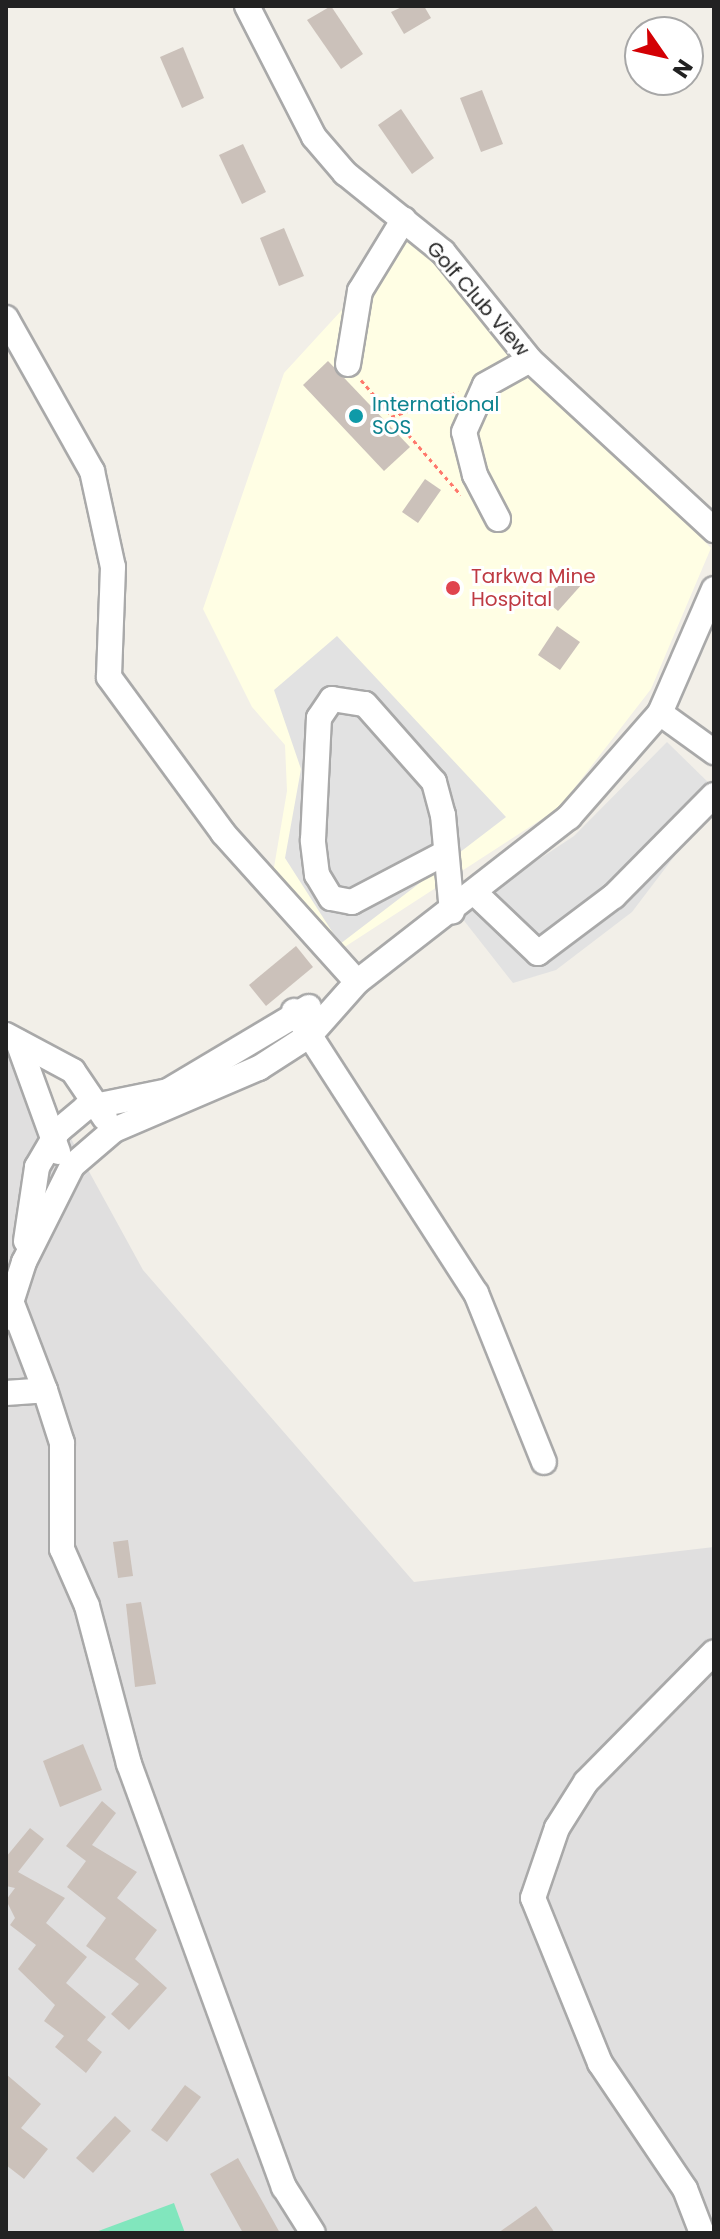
<!DOCTYPE html>
<html>
<head>
<meta charset="utf-8">
<style>
  body { margin:0 }
  #map { position:relative; width:720px; height:2239px; overflow:hidden; background:#f2efe8; font-family:Poppins,sans-serif }
  div>[style] { position:absolute }
  .residential>* { inset:0; background:#e0dfdf }
  .education>* { inset:0; background:#fffee4 }
  .pitch>* { inset:0; background:#81e6bd }
  .parking>* { inset:0; background:#e2e2e2 }
  .building>* { inset:0; background:#cbc1ba }
  .path>* { height:3px; margin-top:-1.5px; transform-origin:0; background:repeating-linear-gradient(90deg,#ff786c 0 4px,transparent 0 8px) }
  .roads { filter:drop-shadow(2px 0 #a9a9a9) drop-shadow(-2px 0 #a9a9a9) drop-shadow(0 2px #a9a9a9) drop-shadow(0 -2px #a9a9a9) }
  .minor>* { height:24px; margin:-12px; padding:0 12px; transform-origin:12px; border-radius:12px; background:#fff }
  .dots>* { width:22px; height:22px; translate:-50% -50%; box-sizing:border-box; border:4px solid #fff; border-radius:50% }
  span { translate:-50% -50%; white-space:nowrap; text-align:center; line-height:1.15; -webkit-text-stroke:6px #fff; paint-order:stroke }
  .street-label { font-size:20px; color:#222 }
  .culture-label { font-size:20px; color:#0d838f }
  .left { translate:0 -50%; text-align:left }
  .health-label { font-size:20px; color:#be3a42 }
  .frame { position:absolute; inset:0; border:8px solid #222; pointer-events:none }
  .north { position:absolute; left:624px; top:16px; width:80px; height:80px; box-sizing:border-box; background:#fff; border:2px solid #a7a7a7; border-radius:50%; rotate:124deg; font-size:22px; font-weight:700; line-height:32px; text-align:center; color:#222 }
  .north::after { content:''; display:block; margin:auto; width:28px; height:36px; background:#d30004; clip-path:polygon(50% 0,100% 100%,50% 72%,0 100%) }
</style>
</head>
<body>
<div id="map">
  <div class="residential">
    <div style="clip-path:polygon(6px 1020px,143px 1270px,414px 1582px,714px 1547px,714px 2233px,6px 2233px)"></div>
  </div>
  <div class="education">
    <div style="clip-path:polygon(408px 238px,711px 548px,651px 689px,559px 808px,340px 950px,272px 879px,287px 791px,285px 745px,252px 707px,203px 609px,284px 373px)"></div>
  </div>
  <div class="pitch">
    <div style="clip-path:polygon(174px 2203px,185px 2233px,93px 2233px)"></div>
  </div>
  <div class="parking">
    <div style="clip-path:polygon(337px 636px,506px 817px,340px 944px,285px 858px,301px 769px,274px 690px)"></div>
    <div style="clip-path:polygon(667px 742px,714px 788px,714px 804px,632px 912px,556px 970px,513px 983px,458px 913px,574px 836px)"></div>
  </div>
  <div class="building">
    <div style="clip-path:polygon(331px 6px,363px 54px,341px 69px,307px 20px)"></div>
    <div style="clip-path:polygon(404px 6px,424px 6px,431px 18px,404px 34px,391px 12px)"></div>
    <div style="clip-path:polygon(183px 47px,204px 98px,182px 108px,160px 57px)"></div>
    <div style="clip-path:polygon(482px 90px,503px 144px,481px 152px,460px 98px)"></div>
    <div style="clip-path:polygon(401px 109px,434px 158px,412px 174px,378px 125px)"></div>
    <div style="clip-path:polygon(243px 144px,266px 192px,242px 204px,219px 155px)"></div>
    <div style="clip-path:polygon(284px 228px,304px 276px,279px 286px,260px 238px)"></div>
    <div style="clip-path:polygon(328px 361px,410px 447px,384px 471px,303px 385px)"></div>
    <div style="clip-path:polygon(425px 479px,441px 490px,418px 523px,402px 512px)"></div>
    <div style="clip-path:polygon(569px 572px,583px 583px,558px 611px,545px 600px)"></div>
    <div style="clip-path:polygon(557px 626px,580px 642px,560px 670px,538px 655px)"></div>
    <div style="clip-path:polygon(296px 946px,313px 967px,266px 1006px,249px 985px)"></div>
    <div style="clip-path:polygon(128px 1540px,133px 1576px,118px 1578px,113px 1542px)"></div>
    <div style="clip-path:polygon(141px 1602px,156px 1684px,135px 1687px,126px 1604px)"></div>
    <div style="clip-path:polygon(83px 1744px,102px 1790px,60px 1807px,43px 1761px)"></div>
    <div style="clip-path:polygon(102px 1801px,116px 1813px,92px 1845px,137px 1872px,117px 1898px,157px 1930px,135px 1959px,167px 1988px,129px 2030px,111px 2014px,139px 1984px,86px 1946px,106px 1918px,67px 1887px,86px 1861px,66px 1846px)"></div>
    <div style="clip-path:polygon(30px 1828px,44px 1839px,18px 1872px,65px 1898px,46px 1923px,87px 1957px,66px 1983px,106px 2017px,87px 2040px,102px 2052px,86px 2073px,55px 2047px,64px 2036px,44px 2021px,55px 2005px,18px 1969px,36px 1945px,10px 1925px,15px 1918px,6px 1900px,15px 1888px,6px 1886px,6px 1857px)"></div>
    <div style="clip-path:polygon(6px 2074px,41px 2104px,21px 2128px,48px 2149px,24px 2179px,6px 2165px)"></div>
    <div style="clip-path:polygon(185px 2085px,201px 2097px,167px 2142px,151px 2130px)"></div>
    <div style="clip-path:polygon(115px 2116px,131px 2131px,93px 2173px,76px 2158px)"></div>
    <div style="clip-path:polygon(238px 2158px,280px 2233px,243px 2233px,210px 2174px)"></div>
    <div style="clip-path:polygon(536px 2206px,555px 2233px,498px 2233px)"></div>
  </div>
  <div class="path">
    <div style="left:361px;top:380px;width:152px;rotate:49deg"></div>
    <div style="left:391px;top:417px;width:72px;rotate:-20.5deg"></div>
  </div>
  <div class="roads">
    <div class="minor">
      <div style="left:247px;top:6px;width:147px;rotate:62.9deg"></div>
      <div style="left:314px;top:137px;width:48px;rotate:49.3deg"></div>
      <div style="left:345px;top:173px;width:126px;rotate:38.9deg"></div>
      <div style="left:443px;top:252px;width:139px;rotate:51.1deg"></div>
      <div style="left:530px;top:360px;width:251px;rotate:42.7deg"></div>
      <div style="left:6px;top:318px;width:176px;rotate:60.7deg"></div>
      <div style="left:92px;top:471px;width:98px;rotate:77.7deg"></div>
      <div style="left:113px;top:567px;width:110px;rotate:92.1deg"></div>
      <div style="left:109px;top:677px;width:193px;rotate:53.8deg"></div>
      <div style="left:223px;top:833px;width:200px;rotate:48deg"></div>
      <div style="left:348px;top:364px;width:74px;rotate:-80.7deg"></div>
      <div style="left:360px;top:291px;width:84px;rotate:-58.6deg"></div>
      <div style="left:498px;top:519px;width:50px;rotate:-117.6deg"></div>
      <div style="left:475px;top:475px;width:44px;rotate:-104.3deg"></div>
      <div style="left:464px;top:432px;width:51px;rotate:-65.9deg"></div>
      <div style="left:485px;top:385px;width:51px;rotate:-29.1deg"></div>
      <div style="left:660px;top:713px;width:67px;rotate:35.8deg"></div>
      <div style="left:445px;top:853px;width:105px;rotate:152.2deg"></div>
      <div style="left:352px;top:902px;width:21px;rotate:-169deg"></div>
      <div style="left:331px;top:898px;width:27px;rotate:-121deg"></div>
      <div style="left:317px;top:875px;width:35px;rotate:-97deg"></div>
      <div style="left:313px;top:840px;width:122px;rotate:-87.2deg"></div>
      <div style="left:319px;top:718px;width:23px;rotate:-56deg"></div>
      <div style="left:332px;top:699px;width:33px;rotate:9deg"></div>
      <div style="left:365px;top:704px;width:104px;rotate:48.5deg"></div>
      <div style="left:434px;top:782px;width:34px;rotate:75deg"></div>
      <div style="left:443px;top:815px;width:97px;rotate:84.7deg"></div>
      <div style="left:475px;top:893px;width:87px;rotate:43.6deg"></div>
      <div style="left:538px;top:953px;width:95px;rotate:-36.9deg"></div>
      <div style="left:614px;top:896px;width:142px;rotate:-45.3deg"></div>
      <div style="left:294px;top:1011px;width:336px;rotate:57.2deg"></div>
      <div style="left:476px;top:1293px;width:182px;rotate:68.1deg"></div>
      <div style="left:6px;top:1035px;width:76px;rotate:28.2deg"></div>
      <div style="left:73px;top:1071px;width:57px;rotate:55.8deg"></div>
      <div style="left:18px;top:1042px;width:117px;rotate:70deg"></div>
      <div style="left:26px;top:1241px;width:75px;rotate:-81.5deg"></div>
      <div style="left:37px;top:1167px;width:42px;rotate:-59.7deg"></div>
      <div style="left:58px;top:1131px;width:35px;rotate:-40deg"></div>
      <div style="left:85px;top:1108px;width:85px;rotate:-11.6deg"></div>
      <div style="left:168px;top:1091px;width:164px;rotate:-30.8deg"></div>
      <div style="left:11px;top:1301px;width:95px;rotate:69.1deg"></div>
      <div style="left:6px;top:1318px;width:59px;rotate:-72.2deg"></div>
      <div style="left:24px;top:1262px;width:107px;rotate:-63.4deg"></div>
      <div style="left:72px;top:1166px;width:55px;rotate:-40.6deg"></div>
      <div style="left:114px;top:1130px;width:158px;rotate:-23.2deg"></div>
      <div style="left:259px;top:1068px;width:61px;rotate:-32.9deg"></div>
      <div style="left:310px;top:1035px;width:71px;rotate:-48.4deg"></div>
      <div style="left:357px;top:982px;width:269px;rotate:-37.9deg"></div>
      <div style="left:569px;top:817px;width:138px;rotate:-48.8deg"></div>
      <div style="left:660px;top:713px;width:135px;rotate:-66.5deg"></div>
      <div style="left:6px;top:1393px;width:39px;rotate:-4deg"></div>
      <div style="left:45px;top:1390px;width:56px;rotate:72.2deg"></div>
      <div style="left:62px;top:1443px;width:106px;rotate:90deg"></div>
      <div style="left:62px;top:1549px;width:62px;rotate:66.3deg"></div>
      <div style="left:87px;top:1606px;width:163px;rotate:75.1deg"></div>
      <div style="left:129px;top:1764px;width:451px;rotate:69.9deg"></div>
      <div style="left:284px;top:2187px;width:54px;rotate:57.8deg"></div>
      <div style="left:702px;top:2233px;width:47px;rotate:-111.1deg"></div>
      <div style="left:685px;top:2189px;width:152px;rotate:-124deg"></div>
      <div style="left:600px;top:2063px;width:178px;rotate:-112.1deg"></div>
      <div style="left:533px;top:1898px;width:74px;rotate:-71.1deg"></div>
      <div style="left:557px;top:1828px;width:54px;rotate:-57.8deg"></div>
      <div style="left:586px;top:1782px;width:182px;rotate:-45.4deg"></div>
    </div>
  </div>
  <div class="dots">
    <div style="left:356px;top:416px;background:#0f9aa8"></div>
    <div style="left:453px;top:588px;background:#e0444e"></div>
  </div>
  <div class="street-label">
    <span style="left:478px;top:299px;rotate:49deg">Golf Club View</span>
  </div>
  <div class="culture-label">
    <span class="left" style="left:372px;top:416px">International<br>SOS</span>
  </div>
  <div class="health-label">
    <span class="left" style="left:471px;top:588px">Tarkwa Mine<br>Hospital</span>
  </div>
  <div class="frame"></div>
  <div class="north">N</div>
</div>
</body>
</html>
